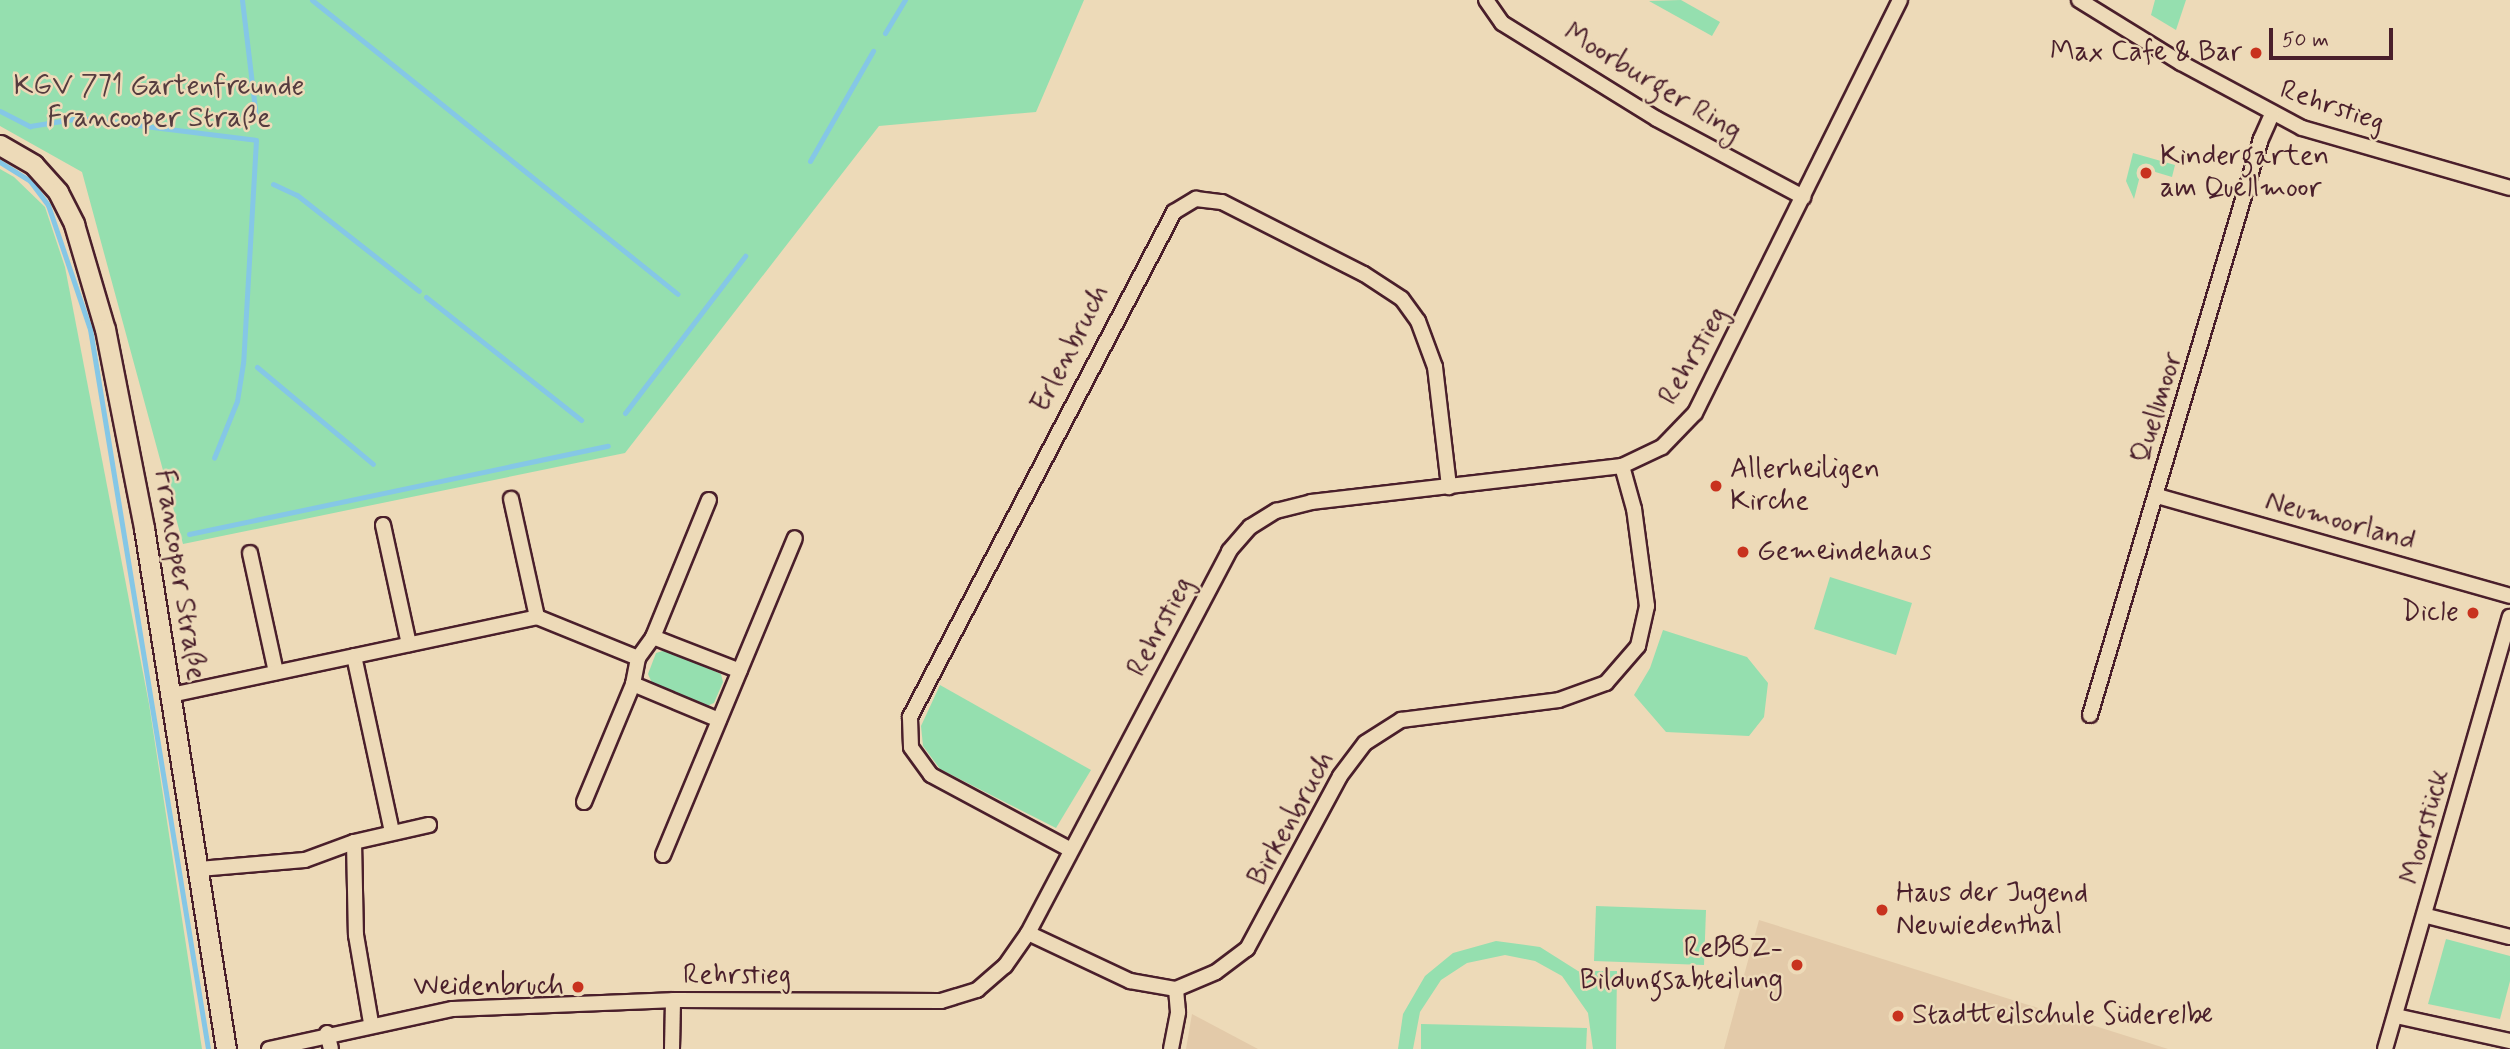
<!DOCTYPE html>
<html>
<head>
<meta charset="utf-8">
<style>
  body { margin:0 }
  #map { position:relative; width:2510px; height:1049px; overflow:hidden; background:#eddab8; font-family:Mynerve,sans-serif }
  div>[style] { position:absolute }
  .built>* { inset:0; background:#e3caa9 }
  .green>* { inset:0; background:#95dfaf }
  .stream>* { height:5px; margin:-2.5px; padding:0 2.5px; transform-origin:2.5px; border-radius:2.5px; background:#85c7e6 }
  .roads { filter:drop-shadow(2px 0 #4a1f2b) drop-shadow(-2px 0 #4a1f2b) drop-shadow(0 2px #4a1f2b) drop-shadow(0 -2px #4a1f2b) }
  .street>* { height:14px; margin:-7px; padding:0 7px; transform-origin:7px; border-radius:7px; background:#eddab8 }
  .secondary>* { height:19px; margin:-9.5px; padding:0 9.5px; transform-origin:9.5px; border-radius:9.5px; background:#eddab8 }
  .dots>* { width:19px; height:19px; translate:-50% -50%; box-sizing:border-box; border:4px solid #eddab8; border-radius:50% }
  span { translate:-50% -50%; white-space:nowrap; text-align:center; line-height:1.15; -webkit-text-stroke:5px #eddab8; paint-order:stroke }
  .poi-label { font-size:28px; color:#4a1f2b }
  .right { translate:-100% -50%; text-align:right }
  .left { translate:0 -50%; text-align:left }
  .street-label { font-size:28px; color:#4a1f2b }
  .park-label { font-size:28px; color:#553c3f }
  .scale { position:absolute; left:2269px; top:28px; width:124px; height:32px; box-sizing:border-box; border:4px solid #4a1f2b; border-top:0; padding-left:9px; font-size:21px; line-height:24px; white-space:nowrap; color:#4a1f2b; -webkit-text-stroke:5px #eddab8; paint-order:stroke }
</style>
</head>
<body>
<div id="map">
  <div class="built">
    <div style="clip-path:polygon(1759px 920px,2168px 1049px,1724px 1049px)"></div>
    <div style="clip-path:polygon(1192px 1014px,1258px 1049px,1186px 1049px)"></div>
  </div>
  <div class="green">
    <div style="clip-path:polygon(0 0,1084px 0,1036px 112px,879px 126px,625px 453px,183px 544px,82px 172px,0 126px)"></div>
    <div style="clip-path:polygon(1681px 0,1720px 22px,1712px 36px,1649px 1px)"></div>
    <div style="clip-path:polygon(2155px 0,2186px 0,2176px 30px,2151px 15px)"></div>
    <div style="clip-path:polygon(2133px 153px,2175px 165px,2172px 177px,2142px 168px,2134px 199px,2126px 181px)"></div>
    <div style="clip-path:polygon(0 169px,14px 177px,45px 207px,65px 267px,149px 704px,202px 1049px,0 1049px)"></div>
    <div style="clip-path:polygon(1830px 577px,1912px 603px,1896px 655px,1814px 629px)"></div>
    <div style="clip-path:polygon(1663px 630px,1747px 657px,1768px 683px,1764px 717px,1749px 736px,1666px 732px,1634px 695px,1650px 668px)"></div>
    <div style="clip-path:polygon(666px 650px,721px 674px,723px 682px,714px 703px,707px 706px,652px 683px,648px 674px,656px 653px)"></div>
    <div style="clip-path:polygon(940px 685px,1091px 770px,1056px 828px,940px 769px,923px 746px,921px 726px)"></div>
    <div style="clip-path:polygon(1596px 906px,1706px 910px,1704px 965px,1594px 961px)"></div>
    <div style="clip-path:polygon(2446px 939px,2510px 956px,2510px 981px,2500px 1019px,2428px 1004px)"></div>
    <div style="clip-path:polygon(1496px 941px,1540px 947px,1578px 971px,1617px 971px,1616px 1049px,1593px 1049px,1588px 1013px,1562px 976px,1535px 961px,1505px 955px,1467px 963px,1441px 980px,1420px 1012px,1413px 1049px,1398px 1049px,1403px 1014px,1425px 976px,1453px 953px)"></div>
    <div style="clip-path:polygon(1421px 1024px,1587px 1028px,1586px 1049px,1421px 1049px)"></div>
  </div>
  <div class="stream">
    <div style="left:242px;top:0;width:119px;rotate:83.2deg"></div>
    <div style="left:312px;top:0;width:469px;rotate:38.8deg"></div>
    <div style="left:885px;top:33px;width:39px;rotate:-59deg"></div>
    <div style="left:0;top:111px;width:34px;rotate:27deg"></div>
    <div style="left:30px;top:126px;width:51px;rotate:-9.1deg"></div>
    <div style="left:80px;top:118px;width:177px;rotate:7.1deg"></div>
    <div style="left:256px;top:140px;width:223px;rotate:93.3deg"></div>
    <div style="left:243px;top:363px;width:38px;rotate:99deg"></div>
    <div style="left:237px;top:401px;width:61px;rotate:112deg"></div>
    <div style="left:810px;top:161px;width:127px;rotate:-60.2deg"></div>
    <div style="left:0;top:162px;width:36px;rotate:32deg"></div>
    <div style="left:30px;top:181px;width:30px;rotate:53deg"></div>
    <div style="left:48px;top:205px;width:131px;rotate:71.3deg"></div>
    <div style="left:90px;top:329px;width:730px;rotate:80.69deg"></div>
    <div style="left:273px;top:184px;width:26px;rotate:25deg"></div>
    <div style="left:297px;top:195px;width:155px;rotate:38.2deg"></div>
    <div style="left:426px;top:297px;width:198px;rotate:38.4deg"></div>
    <div style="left:257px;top:367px;width:151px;rotate:39.9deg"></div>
    <div style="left:625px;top:413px;width:198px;rotate:-52.6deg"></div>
    <div style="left:189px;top:534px;width:428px;rotate:-11.9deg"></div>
  </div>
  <div class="roads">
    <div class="street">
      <div style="left:1486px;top:0;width:28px;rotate:55deg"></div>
      <div style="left:1502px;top:23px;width:182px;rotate:31.8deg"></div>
      <div style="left:1657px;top:119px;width:166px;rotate:28.1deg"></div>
      <div style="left:2079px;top:0;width:120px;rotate:31.7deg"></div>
      <div style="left:2181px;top:63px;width:137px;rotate:28.2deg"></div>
      <div style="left:2302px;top:128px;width:216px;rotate:16.1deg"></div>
      <div style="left:2157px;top:496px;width:367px;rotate:15.8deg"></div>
      <div style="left:383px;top:525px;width:122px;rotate:77.7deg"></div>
      <div style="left:250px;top:553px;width:122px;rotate:77.7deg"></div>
      <div style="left:537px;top:617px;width:109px;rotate:22.1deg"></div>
      <div style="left:653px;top:637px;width:93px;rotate:21.3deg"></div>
      <div style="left:354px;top:656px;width:180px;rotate:77.8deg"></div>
      <div style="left:633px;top:684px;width:93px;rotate:22.7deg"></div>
      <div style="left:171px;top:695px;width:374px;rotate:-12deg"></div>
      <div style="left:537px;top:617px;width:121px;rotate:-102.4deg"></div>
      <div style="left:2090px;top:715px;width:601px;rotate:-73.47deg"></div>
      <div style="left:2261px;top:139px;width:27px;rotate:-66deg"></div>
      <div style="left:584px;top:802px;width:128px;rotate:-67.4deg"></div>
      <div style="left:633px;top:684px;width:26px;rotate:-79deg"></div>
      <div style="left:638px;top:658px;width:26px;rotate:-54deg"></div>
      <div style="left:653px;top:637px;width:148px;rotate:-67.8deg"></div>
      <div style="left:354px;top:842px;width:93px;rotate:88.8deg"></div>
      <div style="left:356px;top:935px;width:89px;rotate:80.3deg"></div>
      <div style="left:1071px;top:850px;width:159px;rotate:-151.8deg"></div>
      <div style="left:931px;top:775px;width:34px;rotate:-126deg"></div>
      <div style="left:911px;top:747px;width:30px;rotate:-92deg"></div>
      <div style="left:910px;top:717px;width:570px;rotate:-62.4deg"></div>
      <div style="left:1174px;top:212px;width:26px;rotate:-31deg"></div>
      <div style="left:1196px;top:199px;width:26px;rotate:7deg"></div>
      <div style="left:1222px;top:202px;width:159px;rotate:26.9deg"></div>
      <div style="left:1364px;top:274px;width:45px;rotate:33.3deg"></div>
      <div style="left:1402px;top:299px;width:27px;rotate:54deg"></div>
      <div style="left:1418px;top:321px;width:49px;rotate:69.7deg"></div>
      <div style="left:1435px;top:367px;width:121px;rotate:83.3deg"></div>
      <div style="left:663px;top:855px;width:343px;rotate:-67.4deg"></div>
      <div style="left:199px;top:869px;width:106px;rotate:-4.9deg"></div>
      <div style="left:305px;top:860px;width:52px;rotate:-20.2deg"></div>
      <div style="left:354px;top:842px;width:77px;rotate:-12.8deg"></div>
      <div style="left:2427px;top:916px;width:86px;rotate:14.2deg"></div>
      <div style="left:1028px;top:933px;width:113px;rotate:25.2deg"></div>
      <div style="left:1130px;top:981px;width:47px;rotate:9.9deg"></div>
      <div style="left:1176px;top:989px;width:43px;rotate:-23deg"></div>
      <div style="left:1216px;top:972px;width:39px;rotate:-37deg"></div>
      <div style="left:1247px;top:949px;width:196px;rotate:-61.7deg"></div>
      <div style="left:1340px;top:776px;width:41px;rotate:-52.9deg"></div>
      <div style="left:1365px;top:743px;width:43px;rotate:-32.6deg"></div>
      <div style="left:1401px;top:720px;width:159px;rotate:-7.2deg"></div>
      <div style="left:1559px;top:700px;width:50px;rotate:-19.9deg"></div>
      <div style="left:1606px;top:683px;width:49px;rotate:-49.1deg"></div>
      <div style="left:1638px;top:646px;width:41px;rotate:-77.3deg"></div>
      <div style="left:1647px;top:606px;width:98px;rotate:-97.6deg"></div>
      <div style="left:1634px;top:509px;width:45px;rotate:-105.6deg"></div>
      <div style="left:2396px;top:1016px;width:117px;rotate:12.4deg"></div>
      <div style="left:327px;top:1033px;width:16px;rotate:76deg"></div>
      <div style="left:269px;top:1049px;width:188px;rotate:-12.3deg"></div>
      <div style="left:453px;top:1009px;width:224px;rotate:-2.3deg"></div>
      <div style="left:677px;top:1000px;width:264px;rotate:0.2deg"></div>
      <div style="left:941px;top:1001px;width:38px;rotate:-17deg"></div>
      <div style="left:977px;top:990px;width:37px;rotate:-41deg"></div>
      <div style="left:1005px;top:966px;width:40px;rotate:-55.1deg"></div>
      <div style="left:1028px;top:933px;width:432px;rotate:-62.2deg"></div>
      <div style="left:1229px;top:551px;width:32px;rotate:-49deg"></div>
      <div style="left:1250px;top:527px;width:31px;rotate:-32deg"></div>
      <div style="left:1276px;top:511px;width:36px;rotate:-14deg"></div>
      <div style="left:1311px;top:502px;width:313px;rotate:-6.6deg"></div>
      <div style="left:1622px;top:466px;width:44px;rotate:-25.4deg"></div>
      <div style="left:1662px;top:447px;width:47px;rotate:-45.9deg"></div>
      <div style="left:1695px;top:413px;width:461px;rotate:-63.6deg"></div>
      <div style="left:672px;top:1049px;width:49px;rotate:-88.8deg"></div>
      <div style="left:1171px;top:1049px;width:38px;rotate:-79deg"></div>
      <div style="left:1178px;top:1012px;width:23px;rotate:-95deg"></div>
      <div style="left:2385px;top:1049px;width:450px;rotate:-73.9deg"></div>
    </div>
    <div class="secondary">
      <div style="left:0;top:145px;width:39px;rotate:30deg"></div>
      <div style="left:34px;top:165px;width:36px;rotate:48deg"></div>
      <div style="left:58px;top:192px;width:36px;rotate:63deg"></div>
      <div style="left:74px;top:224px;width:109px;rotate:73.6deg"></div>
      <div style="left:105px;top:329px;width:203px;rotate:78.9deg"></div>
      <div style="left:144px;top:528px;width:527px;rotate:81.06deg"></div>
    </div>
  </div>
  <div class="dots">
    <div style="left:2256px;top:53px;background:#c8321e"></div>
    <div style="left:2146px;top:173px;background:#c8321e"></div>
    <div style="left:1716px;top:486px;background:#c8321e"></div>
    <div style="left:1743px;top:552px;background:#c8321e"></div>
    <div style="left:2473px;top:613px;background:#c8321e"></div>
    <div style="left:1882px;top:910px;background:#c8321e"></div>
    <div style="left:1797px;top:965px;background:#c8321e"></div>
    <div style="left:578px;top:987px;background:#c8321e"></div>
    <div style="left:1898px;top:1016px;background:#c8321e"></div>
  </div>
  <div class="poi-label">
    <span class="right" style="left:2242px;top:53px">Max Cafe &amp; Bar</span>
    <span class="left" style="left:2160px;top:173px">Kindergarten<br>am Quellmoor</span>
    <span class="left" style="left:1730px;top:486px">Allerheiligen<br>Kirche</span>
    <span class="left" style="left:1757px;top:552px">Gemeindehaus</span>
    <span class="right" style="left:2459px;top:613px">Dicle</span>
    <span class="left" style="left:1896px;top:910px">Haus der Jugend<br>Neuwiedenthal</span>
    <span class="right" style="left:1783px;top:965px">ReBBZ-<br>Bildungsabteilung</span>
    <span class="right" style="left:564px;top:987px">Weidenbruch</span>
    <span class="left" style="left:1912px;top:1016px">Stadtteilschule Süderelbe</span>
  </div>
  <div class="street-label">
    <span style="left:1652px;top:83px;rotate:31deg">Moorburger Ring</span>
    <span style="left:2332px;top:107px;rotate:19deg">Rehrstieg</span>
    <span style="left:1071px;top:349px;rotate:-63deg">Erlenbruch</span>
    <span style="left:1694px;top:356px;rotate:-60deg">Rehrstieg</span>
    <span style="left:2158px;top:408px;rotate:-73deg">Quellmoor</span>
    <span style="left:2340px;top:522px;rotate:16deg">Neumoorland</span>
    <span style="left:179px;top:575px;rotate:81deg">Francoper Straße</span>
    <span style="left:1161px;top:627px;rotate:-62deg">Rehrstieg</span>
    <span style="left:1292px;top:819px;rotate:-61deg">Birkenbruch</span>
    <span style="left:2426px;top:827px;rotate:-75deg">Moorstück</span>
    <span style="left:737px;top:976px">Rehrstieg</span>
  </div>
  <div class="park-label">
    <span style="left:159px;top:103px">KGV 771 Gartenfreunde<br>Francooper Straße</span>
  </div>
  <div class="scale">50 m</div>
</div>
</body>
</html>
